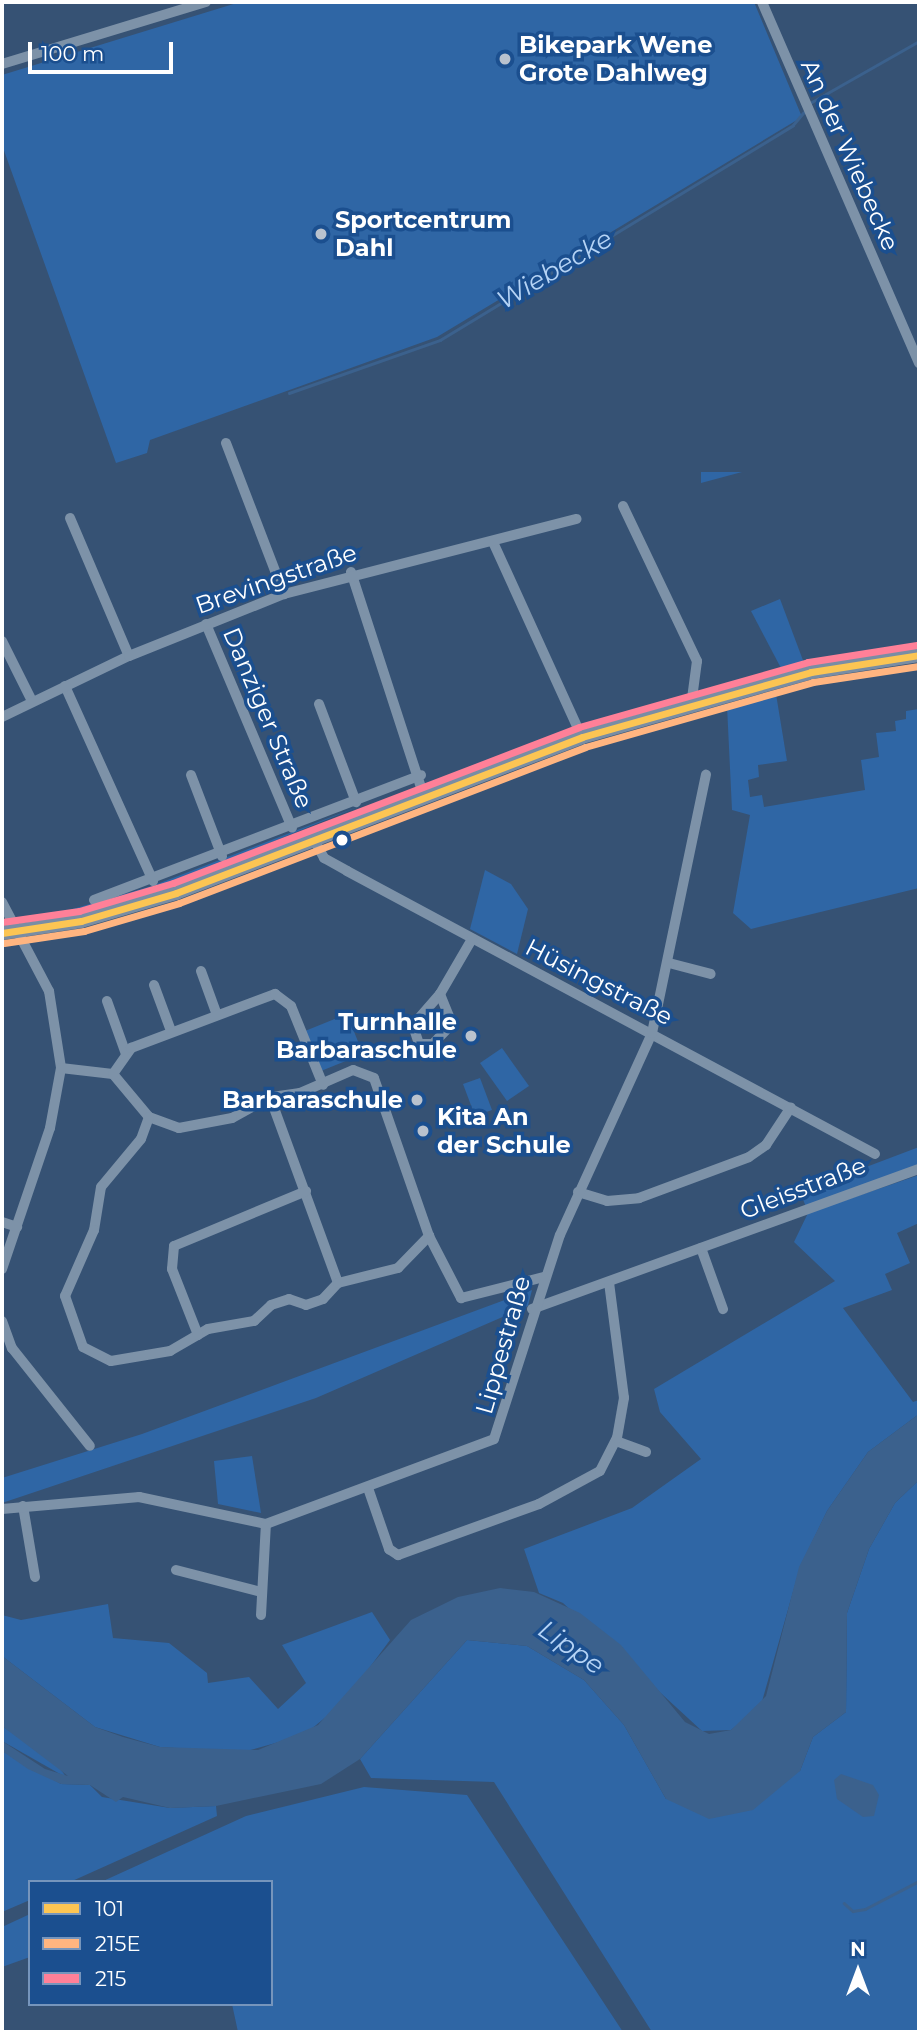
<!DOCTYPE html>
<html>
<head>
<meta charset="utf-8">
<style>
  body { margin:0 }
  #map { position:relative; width:921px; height:2034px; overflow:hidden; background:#365274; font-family:Montserrat,sans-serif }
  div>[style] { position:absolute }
  .green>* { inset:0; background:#2f66a5 }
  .water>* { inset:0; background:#3b618d }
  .stream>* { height:2.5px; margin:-1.25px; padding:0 1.25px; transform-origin:1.25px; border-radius:1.25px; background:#3b618d }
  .minor>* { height:10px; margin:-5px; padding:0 5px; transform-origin:5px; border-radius:5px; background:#7d92a8 }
  .secondary>* { height:14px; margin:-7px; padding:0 7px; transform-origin:7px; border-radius:7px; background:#798da4 }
  .bus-1>* { height:7px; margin:-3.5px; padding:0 3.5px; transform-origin:3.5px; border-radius:3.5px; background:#fcc553 }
  .bus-2>* { height:7px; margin:-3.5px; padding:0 3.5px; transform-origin:3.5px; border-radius:3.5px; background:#ffb580 }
  .bus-3>* { height:7px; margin:-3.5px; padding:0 3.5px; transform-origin:3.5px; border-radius:3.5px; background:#ff8098 }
  .dots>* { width:19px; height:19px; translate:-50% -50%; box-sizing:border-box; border:4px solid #1b4f8f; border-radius:50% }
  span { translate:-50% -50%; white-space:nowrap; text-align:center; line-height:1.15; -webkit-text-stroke:7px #1b4f8f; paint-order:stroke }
  .poi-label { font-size:24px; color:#fff; font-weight:700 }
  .left { translate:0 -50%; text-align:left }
  .right { translate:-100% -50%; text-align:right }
  .street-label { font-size:24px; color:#fff }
  .water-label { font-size:26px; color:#b5d3f5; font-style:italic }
  .frame { position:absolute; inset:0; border:4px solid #fff; pointer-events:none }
  .legend { position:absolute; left:28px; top:1880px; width:245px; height:126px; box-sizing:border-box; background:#1b4f8f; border:2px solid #7695bc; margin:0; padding:9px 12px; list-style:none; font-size:21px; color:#fff }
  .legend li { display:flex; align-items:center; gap:14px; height:35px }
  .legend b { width:35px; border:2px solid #7695bc }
  .north { position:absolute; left:823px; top:1936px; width:70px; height:70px; -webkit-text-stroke:5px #1b4f8f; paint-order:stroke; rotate:0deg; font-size:19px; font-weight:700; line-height:28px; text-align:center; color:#fff }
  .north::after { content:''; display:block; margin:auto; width:24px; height:32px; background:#fff; clip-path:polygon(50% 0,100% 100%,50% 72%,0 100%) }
  .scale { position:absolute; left:28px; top:42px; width:145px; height:32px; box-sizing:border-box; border:4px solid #fff; border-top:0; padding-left:9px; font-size:21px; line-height:24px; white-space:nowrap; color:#fff; -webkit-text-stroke:5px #1b4f8f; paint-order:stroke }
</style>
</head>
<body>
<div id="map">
  <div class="green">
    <div style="clip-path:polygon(240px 2px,754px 2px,802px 117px,437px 337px,150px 440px,147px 453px,116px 463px,2px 145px,2px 75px)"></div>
    <div style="clip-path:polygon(701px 472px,742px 472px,701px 483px)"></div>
    <div style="clip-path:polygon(780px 599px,804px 663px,782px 670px,751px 611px)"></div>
    <div style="clip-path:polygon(776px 694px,787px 761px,758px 765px,759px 777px,748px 780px,750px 797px,762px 795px,764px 807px,865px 790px,861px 760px,879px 757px,876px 733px,896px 731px,895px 721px,906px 719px,906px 711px,919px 709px,919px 888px,751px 929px,733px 913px,750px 815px,732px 810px,727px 706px)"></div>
    <div style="clip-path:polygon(365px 804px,159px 888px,52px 915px,152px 886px)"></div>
    <div style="clip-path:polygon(485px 870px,511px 884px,528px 909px,517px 954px,470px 929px)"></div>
    <div style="clip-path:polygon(347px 1014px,363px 1054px,321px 1071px,305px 1031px)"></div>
    <div style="clip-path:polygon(502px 1048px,529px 1086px,507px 1101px,480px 1063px)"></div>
    <div style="clip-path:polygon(480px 1078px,492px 1110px,475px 1116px,463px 1084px)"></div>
    <div style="clip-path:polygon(919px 1147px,919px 1164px,806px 1207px,800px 1192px)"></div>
    <div style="clip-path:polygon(919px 1175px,919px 1223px,897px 1233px,910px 1263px,885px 1274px,892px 1290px,843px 1308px,913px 1402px,919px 1400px,919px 1414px,868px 1452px,827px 1511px,800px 1567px,761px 1705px,731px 1730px,702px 1731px,563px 1603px,539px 1593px,524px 1549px,632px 1508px,701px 1459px,660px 1412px,654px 1389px,835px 1281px,794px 1242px,808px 1213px)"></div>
    <div style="clip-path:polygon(532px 1290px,528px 1306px,316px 1398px,2px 1503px,2px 1478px,142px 1434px)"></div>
    <div style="clip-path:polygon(252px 1456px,261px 1513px,218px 1504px,214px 1461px)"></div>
    <div style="clip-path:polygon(919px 1480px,919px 2032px,652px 2032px,494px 1782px,371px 1778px,360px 1759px,467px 1640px,527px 1646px,584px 1680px,624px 1725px,666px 1799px,800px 1771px,813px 1737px,846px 1712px,847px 1613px,869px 1549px,895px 1503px)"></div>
    <div style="clip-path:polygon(108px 1604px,113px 1638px,169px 1643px,207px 1673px,208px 1683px,249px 1677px,278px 1709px,306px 1683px,282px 1645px,372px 1612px,390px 1640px,344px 1702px,304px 1735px,243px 1752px,160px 1747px,95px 1727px,2px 1656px,2px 1615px,21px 1620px)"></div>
    <div style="clip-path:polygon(2px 1726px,55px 1762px,67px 1778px,2px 1741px)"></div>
    <div style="clip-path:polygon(2px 1751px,61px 1784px,90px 1785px,102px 1797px,170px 1808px,216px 1806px,217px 1816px,70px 1882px,30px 1882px,30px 1900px,2px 1912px)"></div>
    <div style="clip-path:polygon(364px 1787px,467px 1795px,623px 2032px,238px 2032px,232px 2004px,271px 2004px,271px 1882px,101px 1882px,246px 1816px)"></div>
    <div style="clip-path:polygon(30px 1914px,30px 1957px,2px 1967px,2px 1927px)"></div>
  </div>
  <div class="water">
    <div style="clip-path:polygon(919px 1414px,919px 1480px,895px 1503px,869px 1549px,847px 1613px,846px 1712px,813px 1737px,800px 1771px,753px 1810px,709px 1819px,666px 1799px,624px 1725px,584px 1680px,527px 1646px,467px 1640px,360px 1759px,321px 1784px,216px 1806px,170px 1808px,123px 1797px,116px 1802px,90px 1785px,61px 1784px,28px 1769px,2px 1751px,2px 1741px,45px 1769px,68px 1776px,2px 1726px,2px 1656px,95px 1727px,123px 1737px,160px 1747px,258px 1750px,318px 1725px,411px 1620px,458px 1597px,500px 1588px,534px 1592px,580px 1613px,621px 1645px,685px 1722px,709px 1734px,731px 1730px,766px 1696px,799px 1567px,827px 1511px,868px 1452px)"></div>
    <div style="clip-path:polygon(841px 1774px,873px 1785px,879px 1795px,874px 1816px,863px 1817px,837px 1799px,834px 1780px)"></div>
  </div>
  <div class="stream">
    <div style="left:810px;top:103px;width:125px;rotate:-29.6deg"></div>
    <div style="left:289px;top:393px;width:160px;rotate:-19.3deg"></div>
    <div style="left:440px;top:340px;width:413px;rotate:-31.3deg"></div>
    <div style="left:793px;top:125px;width:16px;rotate:-50deg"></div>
    <div style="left:844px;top:1903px;width:12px;rotate:42deg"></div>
    <div style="left:853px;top:1911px;width:12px;rotate:-9deg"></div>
    <div style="left:865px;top:1909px;width:61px;rotate:-27.4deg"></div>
  </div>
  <div class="minor">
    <div style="left:762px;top:2px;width:394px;rotate:66.5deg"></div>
    <div style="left:2px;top:64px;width:213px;rotate:-16.9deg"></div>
    <div style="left:226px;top:443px;width:162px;rotate:69deg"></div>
    <div style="left:623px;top:506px;width:172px;rotate:64.5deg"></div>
    <div style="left:697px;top:661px;width:45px;rotate:97.6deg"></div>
    <div style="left:70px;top:518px;width:150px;rotate:66.9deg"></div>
    <div style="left:493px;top:542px;width:214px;rotate:65.5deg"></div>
    <div style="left:351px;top:572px;width:233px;rotate:72deg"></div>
    <div style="left:206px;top:624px;width:221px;rotate:67.1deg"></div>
    <div style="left:2px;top:641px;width:67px;rotate:63.4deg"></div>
    <div style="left:65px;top:686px;width:214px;rotate:65.7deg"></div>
    <div style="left:319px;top:704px;width:105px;rotate:69.3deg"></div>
    <div style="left:2px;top:717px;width:141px;rotate:-25.7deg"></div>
    <div style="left:129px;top:656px;width:167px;rotate:-21.8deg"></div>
    <div style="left:284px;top:594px;width:302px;rotate:-14.4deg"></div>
    <div style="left:191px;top:775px;width:87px;rotate:69.1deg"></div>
    <div style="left:313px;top:838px;width:23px;rotate:61deg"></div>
    <div style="left:324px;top:858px;width:26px;rotate:29deg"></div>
    <div style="left:347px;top:871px;width:599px;rotate:28.19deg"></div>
    <div style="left:94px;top:900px;width:350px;rotate:-20.9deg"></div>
    <div style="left:2px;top:902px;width:101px;rotate:62.2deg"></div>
    <div style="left:49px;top:991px;width:78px;rotate:81.1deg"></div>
    <div style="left:61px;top:1068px;width:61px;rotate:100.4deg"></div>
    <div style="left:50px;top:1128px;width:149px;rotate:108.8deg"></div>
    <div style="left:669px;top:963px;width:43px;rotate:14.7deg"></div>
    <div style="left:201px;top:971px;width:47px;rotate:70deg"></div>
    <div style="left:154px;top:985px;width:49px;rotate:69.7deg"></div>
    <div style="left:440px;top:994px;width:32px;rotate:68deg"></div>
    <div style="left:452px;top:1024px;width:28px;rotate:134deg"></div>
    <div style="left:433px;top:1044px;width:14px;rotate:180deg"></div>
    <div style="left:419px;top:1044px;width:20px;rotate:-108deg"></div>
    <div style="left:413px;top:1025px;width:41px;rotate:-48.9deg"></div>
    <div style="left:440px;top:994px;width:64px;rotate:-59.8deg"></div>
    <div style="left:107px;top:1001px;width:56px;rotate:70.3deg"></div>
    <div style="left:61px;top:1068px;width:52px;rotate:6.6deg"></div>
    <div style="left:113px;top:1074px;width:56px;rotate:50.1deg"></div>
    <div style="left:113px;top:1074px;width:32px;rotate:-55deg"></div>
    <div style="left:131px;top:1048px;width:154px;rotate:-20.6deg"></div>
    <div style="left:275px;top:994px;width:20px;rotate:37deg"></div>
    <div style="left:291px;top:1006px;width:85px;rotate:67.9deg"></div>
    <div style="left:270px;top:1097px;width:198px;rotate:69.9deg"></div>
    <div style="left:578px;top:1192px;width:30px;rotate:17deg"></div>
    <div style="left:607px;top:1201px;width:32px;rotate:-5deg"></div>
    <div style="left:639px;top:1198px;width:117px;rotate:-20.4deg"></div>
    <div style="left:749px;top:1157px;width:21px;rotate:-35deg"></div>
    <div style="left:766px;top:1145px;width:45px;rotate:-56.7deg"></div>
    <div style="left:2px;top:1222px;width:16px;rotate:18deg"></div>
    <div style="left:429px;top:1236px;width:167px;rotate:-109.2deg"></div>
    <div style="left:374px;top:1078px;width:22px;rotate:-159deg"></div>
    <div style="left:353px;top:1070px;width:58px;rotate:156.5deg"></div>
    <div style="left:300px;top:1093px;width:30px;rotate:172deg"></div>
    <div style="left:270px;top:1097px;width:43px;rotate:151.1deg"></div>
    <div style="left:232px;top:1118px;width:54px;rotate:169.3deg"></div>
    <div style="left:179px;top:1128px;width:32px;rotate:-160deg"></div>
    <div style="left:149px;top:1117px;width:23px;rotate:110deg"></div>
    <div style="left:141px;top:1139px;width:62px;rotate:129.8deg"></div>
    <div style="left:101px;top:1187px;width:44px;rotate:99.2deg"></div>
    <div style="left:94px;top:1230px;width:72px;rotate:113.7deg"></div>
    <div style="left:65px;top:1296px;width:54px;rotate:70.6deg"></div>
    <div style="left:83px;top:1347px;width:31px;rotate:27deg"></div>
    <div style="left:111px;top:1361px;width:60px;rotate:-9.6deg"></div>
    <div style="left:170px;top:1351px;width:44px;rotate:-30.1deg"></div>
    <div style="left:208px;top:1329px;width:47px;rotate:-9.9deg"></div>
    <div style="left:254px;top:1321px;width:23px;rotate:-43deg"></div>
    <div style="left:271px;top:1305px;width:19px;rotate:-18deg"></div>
    <div style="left:289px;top:1299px;width:18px;rotate:19deg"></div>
    <div style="left:306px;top:1305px;width:18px;rotate:-19deg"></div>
    <div style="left:323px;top:1299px;width:22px;rotate:-47deg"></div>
    <div style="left:338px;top:1283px;width:62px;rotate:-14deg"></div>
    <div style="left:398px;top:1268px;width:45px;rotate:-45.9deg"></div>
    <div style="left:429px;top:1236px;width:70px;rotate:62.7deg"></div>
    <div style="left:461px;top:1298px;width:86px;rotate:-14.2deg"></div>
    <div style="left:701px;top:1248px;width:65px;rotate:70.2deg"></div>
    <div style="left:532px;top:1309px;width:412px;rotate:-19.9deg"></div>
    <div style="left:2px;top:1321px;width:29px;rotate:70deg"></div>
    <div style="left:12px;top:1348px;width:125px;rotate:51.5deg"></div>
    <div style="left:198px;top:1335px;width:71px;rotate:-111.5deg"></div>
    <div style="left:172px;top:1269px;width:23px;rotate:-85deg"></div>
    <div style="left:174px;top:1246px;width:143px;rotate:-22.6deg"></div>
    <div style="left:616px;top:1441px;width:32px;rotate:20deg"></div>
    <div style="left:368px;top:1488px;width:65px;rotate:71deg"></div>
    <div style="left:389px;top:1549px;width:11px;rotate:34deg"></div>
    <div style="left:398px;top:1555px;width:150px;rotate:-19.9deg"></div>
    <div style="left:539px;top:1504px;width:69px;rotate:-28.4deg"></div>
    <div style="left:600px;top:1471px;width:37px;rotate:-63deg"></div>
    <div style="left:617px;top:1438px;width:41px;rotate:-80.1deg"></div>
    <div style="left:624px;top:1398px;width:117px;rotate:-97.4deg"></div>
    <div style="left:23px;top:1506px;width:72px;rotate:80.4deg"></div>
    <div style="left:2px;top:1509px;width:138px;rotate:-5deg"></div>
    <div style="left:139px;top:1497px;width:130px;rotate:12deg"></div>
    <div style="left:266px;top:1524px;width:243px;rotate:-20.4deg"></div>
    <div style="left:494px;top:1439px;width:214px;rotate:-72.1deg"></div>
    <div style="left:560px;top:1235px;width:222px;rotate:-65.5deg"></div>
    <div style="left:652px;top:1033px;width:264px;rotate:-78.2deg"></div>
    <div style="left:176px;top:1570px;width:88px;rotate:14.5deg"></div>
    <div style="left:261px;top:1615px;width:91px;rotate:-86.9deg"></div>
  </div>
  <div class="secondary">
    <div style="left:2px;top:933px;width:80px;rotate:-8.6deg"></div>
    <div style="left:81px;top:921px;width:99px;rotate:-16.4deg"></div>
    <div style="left:176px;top:893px;width:435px;rotate:-21deg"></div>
    <div style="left:582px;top:737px;width:238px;rotate:-15.8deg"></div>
    <div style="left:811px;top:672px;width:109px;rotate:-8.9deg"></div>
  </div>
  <div class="bus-1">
    <div style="left:2px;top:933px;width:80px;rotate:-8.6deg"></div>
    <div style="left:81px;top:921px;width:99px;rotate:-16.4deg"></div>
    <div style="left:176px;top:893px;width:435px;rotate:-21deg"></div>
    <div style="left:582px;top:737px;width:238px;rotate:-15.8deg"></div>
    <div style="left:811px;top:672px;width:109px;rotate:-8.9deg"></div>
  </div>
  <div class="bus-2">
    <div style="left:4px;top:943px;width:81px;rotate:-8.5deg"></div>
    <div style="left:84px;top:931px;width:99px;rotate:-16.4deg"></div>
    <div style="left:179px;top:903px;width:435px;rotate:-21deg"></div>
    <div style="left:585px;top:747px;width:237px;rotate:-15.9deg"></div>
    <div style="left:813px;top:682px;width:107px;rotate:-8.6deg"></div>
  </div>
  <div class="bus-3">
    <div style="left:2px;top:922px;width:78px;rotate:-8.1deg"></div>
    <div style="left:79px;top:911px;width:98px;rotate:-16.6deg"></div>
    <div style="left:173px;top:883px;width:435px;rotate:-21deg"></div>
    <div style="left:579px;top:727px;width:238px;rotate:-15.8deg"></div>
    <div style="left:808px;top:662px;width:110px;rotate:-8.9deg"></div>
  </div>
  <div class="dots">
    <div style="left:505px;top:59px;background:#b9c2ce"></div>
    <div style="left:321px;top:234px;background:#b9c2ce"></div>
    <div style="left:342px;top:840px;background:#fff"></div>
    <div style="left:471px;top:1036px;background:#b9c2ce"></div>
    <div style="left:417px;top:1100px;background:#b9c2ce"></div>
    <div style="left:423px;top:1131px;background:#b9c2ce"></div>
  </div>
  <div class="poi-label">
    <span class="left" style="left:519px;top:59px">Bikepark Wene<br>Grote Dahlweg</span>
    <span class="left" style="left:335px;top:234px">Sportcentrum<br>Dahl</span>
    <span class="right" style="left:457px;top:1036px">Turnhalle<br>Barbaraschule</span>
    <span class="right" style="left:403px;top:1100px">Barbaraschule</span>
    <span class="left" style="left:437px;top:1131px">Kita An<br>der Schule</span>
  </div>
  <div class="street-label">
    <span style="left:850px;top:155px;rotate:66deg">An der Wiebecke</span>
    <span style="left:276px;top:579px;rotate:-19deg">Brevingstraße</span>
    <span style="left:268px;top:718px;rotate:67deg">Danziger Straße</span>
    <span style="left:599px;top:982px;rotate:27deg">Hüsingstraße</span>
    <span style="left:803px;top:1188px;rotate:-21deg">Gleisstraße</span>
    <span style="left:503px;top:1345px;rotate:-74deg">Lippestraße</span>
  </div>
  <div class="water-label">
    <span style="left:555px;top:270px;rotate:-31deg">Wiebecke</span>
    <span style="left:571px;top:1648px;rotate:35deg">Lippe</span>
  </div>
  <div class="frame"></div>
  <ul class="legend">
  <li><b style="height:9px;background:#fcc553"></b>101</li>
  <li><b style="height:9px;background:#ffb580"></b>215E</li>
  <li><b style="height:9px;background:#ff8098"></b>215</li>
  </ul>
  <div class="north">N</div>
  <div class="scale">100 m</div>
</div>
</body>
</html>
